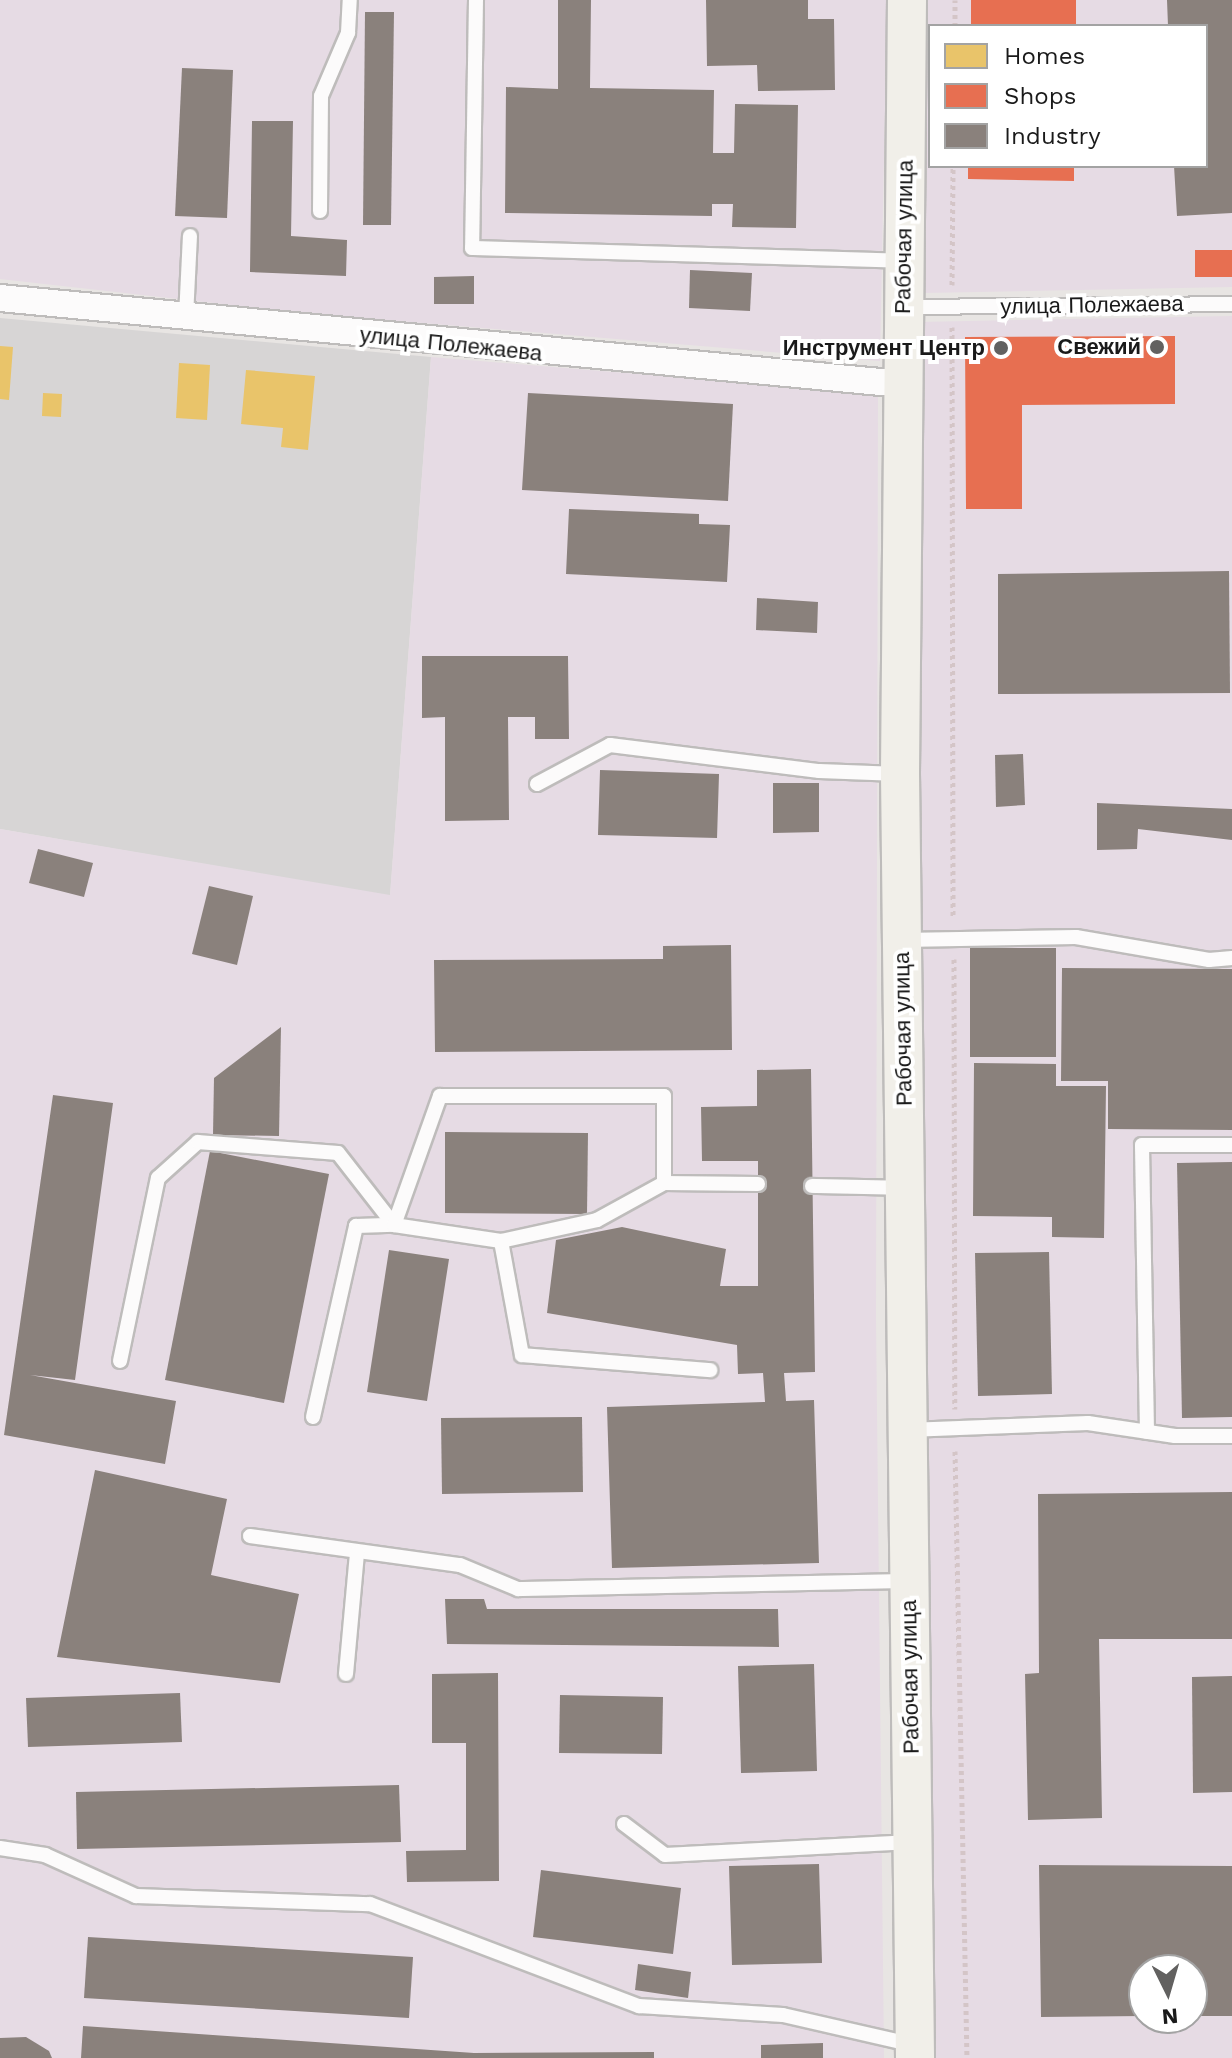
<!DOCTYPE html>
<html>
<head>
<meta charset="utf-8">
<style>
  body { margin:0 }
  #map { position:relative; width:1232px; height:2058px; overflow:hidden; background:#e8e5e3; font-family:"Work Sans",sans-serif }
  div>[style] { position:absolute }
  .residential>* { inset:0; background:#d7d5d5 }
  .industrial>* { inset:0; background:#e6dbe4 }
  .homes>* { inset:0; background:#e9c46a }
  .shops>* { inset:0; background:#e76f51 }
  .industry>* { inset:0; background:#8a817c }
  .path>* { height:5px; margin-top:-2.5px; transform-origin:0; background:repeating-linear-gradient(90deg,#d4c5c7 0 4px,transparent 0 8px) }
  .roads { filter:drop-shadow(2px 0 #bebcbb) drop-shadow(-2px 0 #bebcbb) drop-shadow(0 2px #bebcbb) drop-shadow(0 -2px #bebcbb) }
  .lane>* { height:14px; margin:-7px; padding:0 7px; transform-origin:7px; border-radius:7px; background:#fcfbfb }
  .street>* { height:26px; margin:-13px; padding:0 13px; transform-origin:13px; border-radius:13px; background:#fcfbfb }
  .secondary>* { height:38px; margin:-19px; padding:0 19px; transform-origin:19px; border-radius:19px; background:#f1efe9 }
  .dots>* { width:22px; height:22px; translate:-50% -50%; box-sizing:border-box; border:4px solid #fff; border-radius:50% }
  span { translate:-50% -50%; white-space:nowrap; text-align:center; line-height:1.15; -webkit-text-stroke:8px #fff; paint-order:stroke }
  .street-label { font-size:22px; color:#1a1a1a }
  .poi-label { font-size:22px; color:#1a1a1a; font-weight:700 }
  .right { translate:-100% -50%; text-align:right }
  .legend { position:absolute; left:928px; top:24px; width:280px; height:144px; box-sizing:border-box; background:#fff; border:2px solid #a3a3a3; margin:0; padding:10px 14px; list-style:none; font-size:24px; color:#1a1a1a }
  .legend li { display:flex; align-items:center; gap:16px; height:40px }
  .legend b { width:40px; border:2px solid #a3a3a3 }
  .north { position:absolute; left:1128px; top:1954px; width:80px; height:80px; box-sizing:border-box; background:#fff; border:2px solid #a3a3a3; border-radius:50%; rotate:175deg; font-size:22px; font-weight:700; line-height:32px; text-align:center; color:#1a1a1a }
  .north::after { content:''; display:block; margin:auto; width:28px; height:36px; background:#626160; clip-path:polygon(50% 0,100% 100%,50% 72%,0 100%) }
</style>
</head>
<body>
<div id="map">
  <div class="residential">
    <div style="clip-path:polygon(0 318px,431px 357px,390px 896px,0 829px)"></div>
  </div>
  <div class="industrial">
    <div style="clip-path:polygon(0 0,887px 0,880px 361px,302px 313px,0 279px)"></div>
    <div style="clip-path:polygon(evenodd,928px 0,1232px 0,1232px 287px,923px 293px,928px 0,930px 26px,1206px 26px,1206px 166px,930px 166px,930px 26px)"></div>
    <div style="clip-path:polygon(evenodd,1232px 316px,1232px 2058px,930px 2058px,917px 322px,1232px 316px,1144px 1970px,1192px 1970px,1192px 2018px,1144px 2018px,1144px 1970px)"></div>
    <div style="clip-path:polygon(431px 357px,878px 394px,876px 1318px,884px 2058px,0 2058px,0 829px,390px 895px)"></div>
  </div>
  <div class="homes">
    <div style="clip-path:polygon(0 346px,13px 347px,9px 400px,0 399px)"></div>
    <div style="clip-path:polygon(179px 363px,210px 365px,207px 420px,176px 418px)"></div>
    <div style="clip-path:polygon(246px 370px,315px 376px,308px 450px,281px 447px,283px 428px,241px 424px)"></div>
    <div style="clip-path:polygon(43px 393px,62px 394px,61px 417px,42px 416px)"></div>
  </div>
  <div class="shops">
    <div style="clip-path:polygon(971px 0,1076px 0,1076px 26px,971px 26px)"></div>
    <div style="clip-path:polygon(968px 166px,1074px 166px,1074px 181px,968px 179px)"></div>
    <div style="clip-path:polygon(1195px 250px,1232px 250px,1232px 277px,1195px 277px)"></div>
    <div style="clip-path:polygon(1175px 336px,1175px 404px,1022px 405px,1022px 509px,966px 509px,965px 337px)"></div>
  </div>
  <div class="industry">
    <div style="clip-path:polygon(558px 0,591px 0,590px 88px,714px 90px,713px 153px,734px 153px,735px 104px,798px 105px,796px 228px,732px 227px,733px 204px,712px 204px,712px 216px,505px 213px,506px 87px,558px 89px)"></div>
    <div style="clip-path:polygon(706px 0,808px 0,808px 19px,834px 19px,835px 90px,758px 91px,757px 65px,707px 66px)"></div>
    <div style="clip-path:polygon(1167px 0,1232px 0,1232px 213px,1177px 216px,1174px 166px,1206px 166px,1206px 26px,1168px 26px)"></div>
    <div style="clip-path:polygon(365px 12px,394px 12px,391px 225px,363px 225px)"></div>
    <div style="clip-path:polygon(182px 68px,233px 70px,227px 218px,175px 216px)"></div>
    <div style="clip-path:polygon(252px 121px,293px 121px,291px 236px,347px 240px,346px 276px,250px 272px)"></div>
    <div style="clip-path:polygon(690px 270px,752px 273px,750px 311px,689px 308px)"></div>
    <div style="clip-path:polygon(474px 276px,474px 304px,434px 304px,434px 277px)"></div>
    <div style="clip-path:polygon(528px 393px,733px 404px,728px 501px,522px 490px)"></div>
    <div style="clip-path:polygon(569px 509px,699px 514px,699px 524px,730px 525px,727px 582px,566px 574px)"></div>
    <div style="clip-path:polygon(1229px 571px,1230px 693px,998px 694px,998px 574px)"></div>
    <div style="clip-path:polygon(757px 598px,818px 602px,817px 633px,756px 630px)"></div>
    <div style="clip-path:polygon(422px 656px,568px 656px,569px 739px,535px 739px,535px 717px,508px 717px,509px 820px,445px 821px,445px 717px,422px 718px)"></div>
    <div style="clip-path:polygon(1023px 754px,1025px 805px,996px 807px,995px 755px)"></div>
    <div style="clip-path:polygon(600px 770px,719px 774px,717px 838px,598px 835px)"></div>
    <div style="clip-path:polygon(773px 783px,819px 783px,819px 832px,773px 833px)"></div>
    <div style="clip-path:polygon(1097px 803px,1232px 809px,1232px 840px,1138px 829px,1137px 849px,1097px 850px)"></div>
    <div style="clip-path:polygon(38px 849px,93px 863px,84px 897px,29px 883px)"></div>
    <div style="clip-path:polygon(209px 886px,253px 896px,237px 965px,192px 954px)"></div>
    <div style="clip-path:polygon(731px 945px,732px 1050px,435px 1052px,434px 960px,663px 959px,663px 946px)"></div>
    <div style="clip-path:polygon(970px 948px,1056px 948px,1056px 1057px,970px 1057px)"></div>
    <div style="clip-path:polygon(1062px 968px,1232px 969px,1232px 1130px,1108px 1129px,1108px 1081px,1061px 1081px)"></div>
    <div style="clip-path:polygon(281px 1027px,279px 1136px,213px 1135px,214px 1078px)"></div>
    <div style="clip-path:polygon(974px 1063px,1056px 1064px,1056px 1086px,1106px 1086px,1104px 1238px,1052px 1237px,1052px 1217px,973px 1216px)"></div>
    <div style="clip-path:polygon(811px 1069px,815px 1372px,784px 1373px,786px 1401px,814px 1400px,819px 1563px,612px 1568px,607px 1407px,765px 1402px,763px 1373px,738px 1374px,737px 1345px,547px 1313px,556px 1240px,622px 1227px,726px 1249px,720px 1286px,758px 1286px,758px 1161px,702px 1161px,701px 1107px,757px 1106px,757px 1070px)"></div>
    <div style="clip-path:polygon(53px 1095px,113px 1103px,75px 1380px,30px 1375px,176px 1401px,165px 1464px,4px 1435px)"></div>
    <div style="clip-path:polygon(445px 1132px,588px 1133px,587px 1214px,445px 1213px)"></div>
    <div style="clip-path:polygon(210px 1151px,329px 1174px,284px 1403px,165px 1380px)"></div>
    <div style="clip-path:polygon(1232px 1162px,1232px 1417px,1182px 1418px,1177px 1163px)"></div>
    <div style="clip-path:polygon(389px 1250px,449px 1259px,427px 1401px,367px 1392px)"></div>
    <div style="clip-path:polygon(1049px 1252px,1052px 1394px,978px 1396px,975px 1253px)"></div>
    <div style="clip-path:polygon(582px 1417px,583px 1492px,442px 1494px,441px 1418px)"></div>
    <div style="clip-path:polygon(95px 1470px,227px 1499px,211px 1575px,299px 1594px,280px 1683px,57px 1657px)"></div>
    <div style="clip-path:polygon(1232px 1492px,1232px 1639px,1099px 1639px,1102px 1818px,1028px 1820px,1025px 1674px,1039px 1673px,1038px 1494px)"></div>
    <div style="clip-path:polygon(445px 1599px,484px 1599px,487px 1609px,778px 1609px,779px 1647px,447px 1644px)"></div>
    <div style="clip-path:polygon(814px 1664px,817px 1771px,741px 1773px,738px 1666px)"></div>
    <div style="clip-path:polygon(498px 1673px,499px 1881px,407px 1882px,406px 1851px,466px 1850px,466px 1743px,432px 1743px,432px 1674px)"></div>
    <div style="clip-path:polygon(1232px 1676px,1232px 1792px,1193px 1793px,1192px 1677px)"></div>
    <div style="clip-path:polygon(180px 1693px,182px 1742px,28px 1747px,26px 1698px)"></div>
    <div style="clip-path:polygon(560px 1695px,663px 1697px,662px 1754px,559px 1753px)"></div>
    <div style="clip-path:polygon(399px 1785px,401px 1842px,77px 1849px,76px 1792px)"></div>
    <div style="clip-path:polygon(819px 1864px,822px 1963px,732px 1965px,729px 1866px)"></div>
    <div style="clip-path:polygon(1039px 1865px,1232px 1866px,1232px 2016px,1192px 2016px,1192px 1970px,1144px 1970px,1144px 2016px,1041px 2017px)"></div>
    <div style="clip-path:polygon(541px 1870px,681px 1888px,673px 1954px,533px 1937px)"></div>
    <div style="clip-path:polygon(88px 1937px,413px 1957px,409px 2018px,84px 1998px)"></div>
    <div style="clip-path:polygon(638px 1964px,691px 1972px,688px 1998px,635px 1990px)"></div>
    <div style="clip-path:polygon(83px 2026px,474px 2053px,654px 2052px,654px 2058px,81px 2058px)"></div>
    <div style="clip-path:polygon(26px 2037px,49px 2051px,52px 2058px,0 2058px,0 2038px)"></div>
    <div style="clip-path:polygon(823px 2043px,823px 2058px,761px 2058px,761px 2045px)"></div>
  </div>
  <div class="path">
    <div style="left:955px;top:26px;width:26px;rotate:-90deg"></div>
    <div style="left:952px;top:285px;width:119px;rotate:-89.5deg"></div>
    <div style="left:952px;top:327px;width:590px;rotate:89.9deg"></div>
    <div style="left:954px;top:959px;width:450px;rotate:89.9deg"></div>
    <div style="left:955px;top:1451px;width:607px;rotate:88.87deg"></div>
  </div>
  <div class="roads">
    <div class="lane">
      <div style="left:476px;top:0;width:248px;rotate:90.9deg"></div>
      <div style="left:472px;top:248px;width:431px;rotate:1.7deg"></div>
      <div style="left:320px;top:211px;width:115px;rotate:-89.5deg"></div>
      <div style="left:321px;top:96px;width:69px;rotate:-66.8deg"></div>
      <div style="left:348px;top:33px;width:33px;rotate:-87deg"></div>
      <div style="left:904px;top:307px;width:328px;rotate:-0.5deg"></div>
      <div style="left:186px;top:317px;width:81px;rotate:-87.2deg"></div>
      <div style="left:537px;top:784px;width:83px;rotate:-28.1deg"></div>
      <div style="left:610px;top:745px;width:211px;rotate:7.1deg"></div>
      <div style="left:819px;top:771px;width:80px;rotate:2.1deg"></div>
      <div style="left:902px;top:940px;width:174px;rotate:-1deg"></div>
      <div style="left:1076px;top:937px;width:135px;rotate:9.8deg"></div>
      <div style="left:1209px;top:960px;width:23px;rotate:-5deg"></div>
      <div style="left:812px;top:1186px;width:92px;rotate:1.2deg"></div>
      <div style="left:501px;top:1241px;width:116px;rotate:79.6deg"></div>
      <div style="left:522px;top:1355px;width:189px;rotate:4.6deg"></div>
      <div style="left:120px;top:1361px;width:187px;rotate:-78.3deg"></div>
      <div style="left:158px;top:1178px;width:54px;rotate:-42deg"></div>
      <div style="left:198px;top:1142px;width:140px;rotate:4.5deg"></div>
      <div style="left:338px;top:1153px;width:91px;rotate:52.1deg"></div>
      <div style="left:394px;top:1225px;width:108px;rotate:8.5deg"></div>
      <div style="left:501px;top:1241px;width:98px;rotate:-12.3deg"></div>
      <div style="left:597px;top:1220px;width:77px;rotate:-28.9deg"></div>
      <div style="left:313px;top:1417px;width:196px;rotate:-77.3deg"></div>
      <div style="left:356px;top:1226px;width:38px;rotate:-2deg"></div>
      <div style="left:394px;top:1225px;width:137px;rotate:-70.4deg"></div>
      <div style="left:440px;top:1096px;width:224px"></div>
      <div style="left:664px;top:1096px;width:87px;rotate:90deg"></div>
      <div style="left:664px;top:1183px;width:94px;rotate:0.6deg"></div>
      <div style="left:908px;top:1430px;width:180px;rotate:-2.2deg"></div>
      <div style="left:1088px;top:1423px;width:88px;rotate:8.5deg"></div>
      <div style="left:1175px;top:1436px;width:57px"></div>
      <div style="left:1147px;top:1432px;width:287px;rotate:-91deg"></div>
      <div style="left:1142px;top:1145px;width:90px"></div>
      <div style="left:250px;top:1536px;width:212px;rotate:7.9deg"></div>
      <div style="left:460px;top:1565px;width:63px;rotate:22.5deg"></div>
      <div style="left:518px;top:1589px;width:391px;rotate:-1.2deg"></div>
      <div style="left:346px;top:1674px;width:122px;rotate:-84.8deg"></div>
      <div style="left:624px;top:1824px;width:51px;rotate:37.1deg"></div>
      <div style="left:665px;top:1855px;width:247px;rotate:-3deg"></div>
      <div style="left:0;top:1848px;width:46px;rotate:8.8deg"></div>
      <div style="left:45px;top:1855px;width:100px;rotate:24.3deg"></div>
      <div style="left:136px;top:1896px;width:234px;rotate:2deg"></div>
      <div style="left:370px;top:1904px;width:288px;rotate:20.8deg"></div>
      <div style="left:639px;top:2006px;width:144px;rotate:3.6deg"></div>
      <div style="left:783px;top:2015px;width:134px;rotate:12.9deg"></div>
    </div>
    <div class="street">
      <div style="left:0;top:298px;width:906px;rotate:5.45deg"></div>
    </div>
    <div class="secondary">
      <div style="left:907px;top:0;width:774px;rotate:90.52deg"></div>
      <div style="left:900px;top:774px;width:1284px;rotate:89.33deg"></div>
    </div>
  </div>
  <div class="dots">
    <div style="left:1157px;top:347px;background:#626160"></div>
    <div style="left:1001px;top:348px;background:#626160"></div>
  </div>
  <div class="street-label">
    <span style="left:904px;top:237px;rotate:-89deg">Рабочая улица</span>
    <span style="left:1092px;top:305px;rotate:-1deg">улица Полежаева</span>
    <span style="left:451px;top:344px;rotate:6deg">улица Полежаева</span>
    <span style="left:903px;top:1029px;rotate:-91deg">Рабочая улица</span>
    <span style="left:910px;top:1677px;rotate:-91deg">Рабочая улица</span>
  </div>
  <div class="poi-label">
    <span class="right" style="left:1141px;top:347px">Свежий</span>
    <span class="right" style="left:985px;top:348px">Инструмент Центр</span>
  </div>
  <ul class="legend">
  <li><b style="height:22px;background:#e9c46a"></b>Homes</li>
  <li><b style="height:22px;background:#e76f51"></b>Shops</li>
  <li><b style="height:22px;background:#8a817c"></b>Industry</li>
  </ul>
  <div class="north">N</div>
</div>
</body>
</html>
